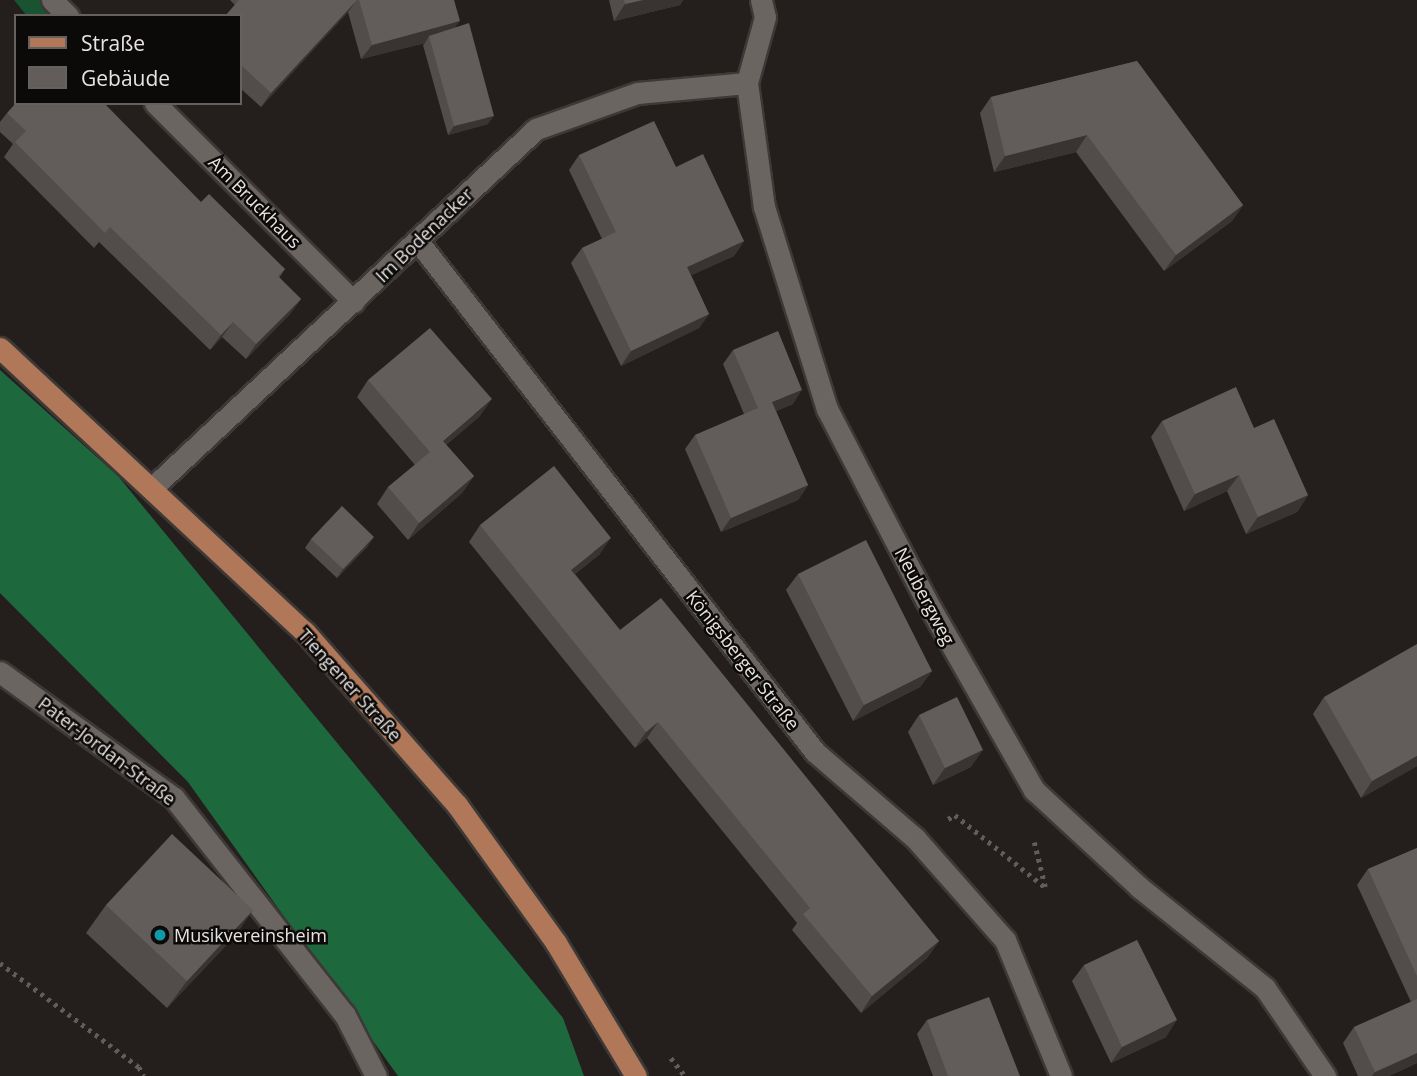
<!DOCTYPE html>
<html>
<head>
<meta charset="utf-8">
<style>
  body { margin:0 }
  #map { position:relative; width:1417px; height:1076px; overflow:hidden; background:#241f1d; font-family:"Open Sans",sans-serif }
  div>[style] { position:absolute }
  .green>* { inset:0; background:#1a5332 }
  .forest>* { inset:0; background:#1e683e }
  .path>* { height:4.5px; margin-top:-2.25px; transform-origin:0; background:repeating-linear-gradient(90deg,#615d5b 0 3.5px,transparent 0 8.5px) }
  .roads { filter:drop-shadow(2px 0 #3d3937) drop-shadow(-2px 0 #3d3937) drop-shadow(0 2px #3d3937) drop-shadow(0 -2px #3d3937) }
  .minor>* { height:21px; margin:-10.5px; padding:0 10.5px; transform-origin:10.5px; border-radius:10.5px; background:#6b6562 }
  .major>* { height:21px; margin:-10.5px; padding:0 10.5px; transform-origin:10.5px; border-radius:10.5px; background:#b07858 }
  .wall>* { inset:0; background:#524c4a }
  .shaded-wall>* { inset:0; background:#393331 }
  .building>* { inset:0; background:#625d5b }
  .dots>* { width:19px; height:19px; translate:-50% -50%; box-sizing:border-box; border:4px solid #0c0a09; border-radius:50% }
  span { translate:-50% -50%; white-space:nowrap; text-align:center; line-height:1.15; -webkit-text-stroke:5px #0c0a09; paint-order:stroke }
  .street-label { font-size:18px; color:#e7e3e1 }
  .poi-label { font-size:18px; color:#e7e3e1 }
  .left { translate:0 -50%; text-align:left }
  .legend { position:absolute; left:14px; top:14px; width:228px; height:91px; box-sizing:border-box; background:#0c0a09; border:2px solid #64615f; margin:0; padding:9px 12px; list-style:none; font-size:21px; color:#e7e3e1 }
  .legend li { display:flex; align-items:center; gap:14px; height:35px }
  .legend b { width:35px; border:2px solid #64615f }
</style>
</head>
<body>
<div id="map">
  <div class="green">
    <div style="clip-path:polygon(14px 0,69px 0,52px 16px,27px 16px)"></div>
  </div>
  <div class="forest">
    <div style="clip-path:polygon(0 370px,118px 476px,563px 1018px,584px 1076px,398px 1076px,188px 782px,0 593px)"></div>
  </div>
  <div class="path">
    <div style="left:948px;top:819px;width:8px;rotate:-30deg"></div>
    <div style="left:955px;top:815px;width:115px;rotate:38.7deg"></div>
    <div style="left:1045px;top:887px;width:46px;rotate:-103.7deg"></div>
    <div style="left:0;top:963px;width:174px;rotate:36.8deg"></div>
    <div style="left:139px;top:1067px;width:10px;rotate:61deg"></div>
    <div style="left:671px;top:1058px;width:23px;rotate:52deg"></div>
  </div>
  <div class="roads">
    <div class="minor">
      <div style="left:52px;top:0;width:23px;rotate:45deg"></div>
      <div style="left:761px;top:0;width:17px;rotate:77deg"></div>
      <div style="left:765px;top:17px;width:68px;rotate:105.3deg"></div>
      <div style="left:747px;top:83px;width:125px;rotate:82.2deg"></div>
      <div style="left:764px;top:207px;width:212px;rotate:72.7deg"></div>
      <div style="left:827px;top:409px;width:215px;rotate:62.6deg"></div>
      <div style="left:926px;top:600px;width:219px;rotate:60.4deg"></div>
      <div style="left:1034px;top:790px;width:143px;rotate:42.7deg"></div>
      <div style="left:1139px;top:887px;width:161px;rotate:38.7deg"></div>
      <div style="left:1265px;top:988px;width:107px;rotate:55.7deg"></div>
      <div style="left:155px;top:103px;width:281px;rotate:45deg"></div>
      <div style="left:417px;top:240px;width:648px;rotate:52.14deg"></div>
      <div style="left:815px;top:752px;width:132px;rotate:40.7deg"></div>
      <div style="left:915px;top:838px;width:136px;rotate:48.6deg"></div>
      <div style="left:1005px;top:940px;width:147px;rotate:67.6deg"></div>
      <div style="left:151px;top:489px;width:527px;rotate:-43.08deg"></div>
      <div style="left:536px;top:129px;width:107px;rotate:-19.6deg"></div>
      <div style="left:637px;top:93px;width:110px;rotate:-5.2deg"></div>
      <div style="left:0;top:672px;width:215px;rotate:35.9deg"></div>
      <div style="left:174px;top:798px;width:276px;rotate:51.8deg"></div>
      <div style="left:345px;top:1015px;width:68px;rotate:63.1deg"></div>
    </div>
    <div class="major">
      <div style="left:0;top:348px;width:417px;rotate:43deg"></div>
      <div style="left:305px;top:632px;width:230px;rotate:48.7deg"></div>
      <div style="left:457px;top:805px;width:170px;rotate:54.3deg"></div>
      <div style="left:556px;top:943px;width:155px;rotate:59deg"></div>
    </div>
  </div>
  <div class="wall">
    <div style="clip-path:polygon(230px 0,454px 0,455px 28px,488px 124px,448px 135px,423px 45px,425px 43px,361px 59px,348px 12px,261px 107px,240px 88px,240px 16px,235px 5px)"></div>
    <div style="clip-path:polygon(609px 0,683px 0,680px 5px,614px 21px)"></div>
    <div style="clip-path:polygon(1137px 61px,1243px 205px,1232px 221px,1164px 271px,1076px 152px,994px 172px,980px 113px,991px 97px)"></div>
    <div style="clip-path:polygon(7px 113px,201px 202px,285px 269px,279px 278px,301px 299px,290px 314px,246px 359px,222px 337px,210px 350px,99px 242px,94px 248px,4px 157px,13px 144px,0 132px,0 122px)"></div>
    <div style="clip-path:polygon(579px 155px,676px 167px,744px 241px,734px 256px,691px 275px,709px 314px,699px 328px,621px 366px,571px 263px,582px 248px,602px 239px,569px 170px)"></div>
    <div style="clip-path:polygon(733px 350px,793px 404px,776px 411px,808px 485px,798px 500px,721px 532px,685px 449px,695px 435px,744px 414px,723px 364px)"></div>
    <div style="clip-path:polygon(368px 380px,480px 416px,446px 445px,474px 476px,462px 493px,408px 540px,377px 504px,388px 487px,415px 465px,357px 397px)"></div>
    <div style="clip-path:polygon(1162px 421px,1254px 428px,1308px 495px,1297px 512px,1246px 534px,1227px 491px,1184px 511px,1151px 437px)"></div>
    <div style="clip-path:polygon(480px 525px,600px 554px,575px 574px,620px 630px,939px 941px,927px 958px,861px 1013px,792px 930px,797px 923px,647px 738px,635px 748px,469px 542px)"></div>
    <div style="clip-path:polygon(311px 539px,368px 546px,337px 578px,305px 548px)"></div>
    <div style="clip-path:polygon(798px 574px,932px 671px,920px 687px,853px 721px,786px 590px)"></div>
    <div style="clip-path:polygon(1324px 697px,1417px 766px,1361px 798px,1313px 714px)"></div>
    <div style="clip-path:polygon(919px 715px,971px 767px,933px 785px,908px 732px)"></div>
    <div style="clip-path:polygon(1417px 848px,1417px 1063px,1389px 1076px,1358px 1076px,1343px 1043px,1354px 1027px,1411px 1002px,1357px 885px,1368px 869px)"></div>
    <div style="clip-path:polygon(106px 905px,253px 910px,234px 937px,167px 1008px,86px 933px)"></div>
    <div style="clip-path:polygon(1084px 965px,1166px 1037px,1111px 1063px,1072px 981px)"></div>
    <div style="clip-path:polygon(927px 1020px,1020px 1076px,933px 1076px,917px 1034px)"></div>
  </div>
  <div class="shaded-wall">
    <div style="clip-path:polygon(357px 0,348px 12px,261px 107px,271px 93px)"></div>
    <div style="clip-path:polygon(643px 0,683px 0,680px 5px,614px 21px,625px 4px)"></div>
    <div style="clip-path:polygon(460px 21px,449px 36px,429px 36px,425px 43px,361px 59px,372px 45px)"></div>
    <div style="clip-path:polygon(494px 116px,488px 124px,448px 135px,454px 126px)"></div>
    <div style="clip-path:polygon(1087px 135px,1076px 152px,994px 172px,1005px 156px)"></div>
    <div style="clip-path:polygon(1243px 205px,1232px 221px,1164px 271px,1176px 255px)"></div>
    <div style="clip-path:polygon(744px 241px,734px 256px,677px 282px,687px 267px)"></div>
    <div style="clip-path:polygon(301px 299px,290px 314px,246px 359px,256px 344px)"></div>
    <div style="clip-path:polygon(709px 314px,699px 328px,621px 366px,631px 351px)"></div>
    <div style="clip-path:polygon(233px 322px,222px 337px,210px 350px,221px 335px)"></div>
    <div style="clip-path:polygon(802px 390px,793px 404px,762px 417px,772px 402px)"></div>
    <div style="clip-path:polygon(492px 399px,480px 416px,431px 458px,443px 441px)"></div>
    <div style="clip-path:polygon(1239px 475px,1227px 491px,1184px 511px,1195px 494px)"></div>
    <div style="clip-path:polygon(474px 476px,462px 493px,408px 540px,419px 523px)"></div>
    <div style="clip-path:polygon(808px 485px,798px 500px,721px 532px,731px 518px)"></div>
    <div style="clip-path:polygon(1308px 495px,1297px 512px,1246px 534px,1258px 517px)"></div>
    <div style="clip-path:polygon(374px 537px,368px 546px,337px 578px,343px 569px)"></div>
    <div style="clip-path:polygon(611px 538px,600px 554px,560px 586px,571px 570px)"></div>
    <div style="clip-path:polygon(932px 671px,920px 687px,853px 721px,864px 705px)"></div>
    <div style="clip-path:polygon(658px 722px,647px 738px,635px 748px,646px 732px)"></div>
    <div style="clip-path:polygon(983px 750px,971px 767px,933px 785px,945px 768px)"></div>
    <div style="clip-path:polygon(1417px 756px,1417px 766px,1361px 798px,1372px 781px)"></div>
    <div style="clip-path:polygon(253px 910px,234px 937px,167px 1008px,187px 981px)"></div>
    <div style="clip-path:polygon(939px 941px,927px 958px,861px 1013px,872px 996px)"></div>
    <div style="clip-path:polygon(1177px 1020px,1166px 1037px,1111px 1063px,1122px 1047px)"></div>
    <div style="clip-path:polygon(1417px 1053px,1417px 1063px,1389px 1076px,1372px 1076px,1375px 1072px)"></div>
  </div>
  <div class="building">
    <div style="clip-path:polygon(239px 0,357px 0,271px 93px,240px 64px,240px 16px,225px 16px)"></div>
    <div style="clip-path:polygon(359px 0,454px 0,460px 21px,372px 45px)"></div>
    <div style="clip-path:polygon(624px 0,643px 0,625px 4px)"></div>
    <div style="clip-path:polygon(469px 23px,494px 116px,454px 126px,429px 36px)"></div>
    <div style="clip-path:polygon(1137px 61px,1243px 205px,1176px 255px,1087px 135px,1005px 156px,991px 97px)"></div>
    <div style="clip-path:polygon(16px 103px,104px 103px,201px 202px,209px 194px,285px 269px,278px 276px,301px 299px,256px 344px,233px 322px,221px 335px,110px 227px,105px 233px,15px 142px,26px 131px,7px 113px)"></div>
    <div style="clip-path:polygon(654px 121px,676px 167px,703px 154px,744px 241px,687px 267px,709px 314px,631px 351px,582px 248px,616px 232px,579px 155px)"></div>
    <div style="clip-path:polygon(430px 328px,492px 399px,443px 441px,474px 476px,419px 523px,388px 487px,430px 452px,368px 380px)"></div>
    <div style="clip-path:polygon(778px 331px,802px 390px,772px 402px,808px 485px,731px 518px,695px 435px,758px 408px,733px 350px)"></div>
    <div style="clip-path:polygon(1236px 387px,1254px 428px,1274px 419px,1308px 495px,1258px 517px,1239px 475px,1195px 494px,1162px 421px)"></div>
    <div style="clip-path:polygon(554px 466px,611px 538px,571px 570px,620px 630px,661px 598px,939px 941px,872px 996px,803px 914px,810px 908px,658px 722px,646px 732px,480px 525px)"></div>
    <div style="clip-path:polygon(342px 506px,374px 537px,343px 569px,311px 539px)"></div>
    <div style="clip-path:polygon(866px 540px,932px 671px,864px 705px,798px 574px)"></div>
    <div style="clip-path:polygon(1417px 644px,1417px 756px,1372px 781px,1324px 697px)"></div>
    <div style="clip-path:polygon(957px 697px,983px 750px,945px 768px,919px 715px)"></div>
    <div style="clip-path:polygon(172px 834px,253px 910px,187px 981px,106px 905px)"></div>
    <div style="clip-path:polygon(1417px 848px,1417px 976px,1368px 869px)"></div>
    <div style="clip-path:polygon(1137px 940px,1177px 1020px,1122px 1047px,1084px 965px)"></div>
    <div style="clip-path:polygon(989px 997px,1020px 1076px,948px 1076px,927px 1020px)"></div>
    <div style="clip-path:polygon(1417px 999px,1417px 1053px,1375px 1072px,1354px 1027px)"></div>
  </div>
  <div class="dots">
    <div style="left:160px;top:935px;background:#0f9aa8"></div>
  </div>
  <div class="street-label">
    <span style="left:255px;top:202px;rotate:45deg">Am Bruckhaus</span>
    <span style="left:424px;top:235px;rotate:-44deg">Im Bodenacker</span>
    <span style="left:925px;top:596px;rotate:62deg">Neubergweg</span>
    <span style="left:743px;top:660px;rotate:52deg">Königsberger Straße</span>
    <span style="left:350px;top:685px;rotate:48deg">Tiengener Straße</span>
    <span style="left:107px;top:751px;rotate:37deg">Pater-Jordan-Straße</span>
  </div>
  <div class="poi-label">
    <span class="left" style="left:174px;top:935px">Musikvereinsheim</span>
  </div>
  <ul class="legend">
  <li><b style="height:9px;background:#b07858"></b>Straße</li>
  <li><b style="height:19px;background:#625d5b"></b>Gebäude</li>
  </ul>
</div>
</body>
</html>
